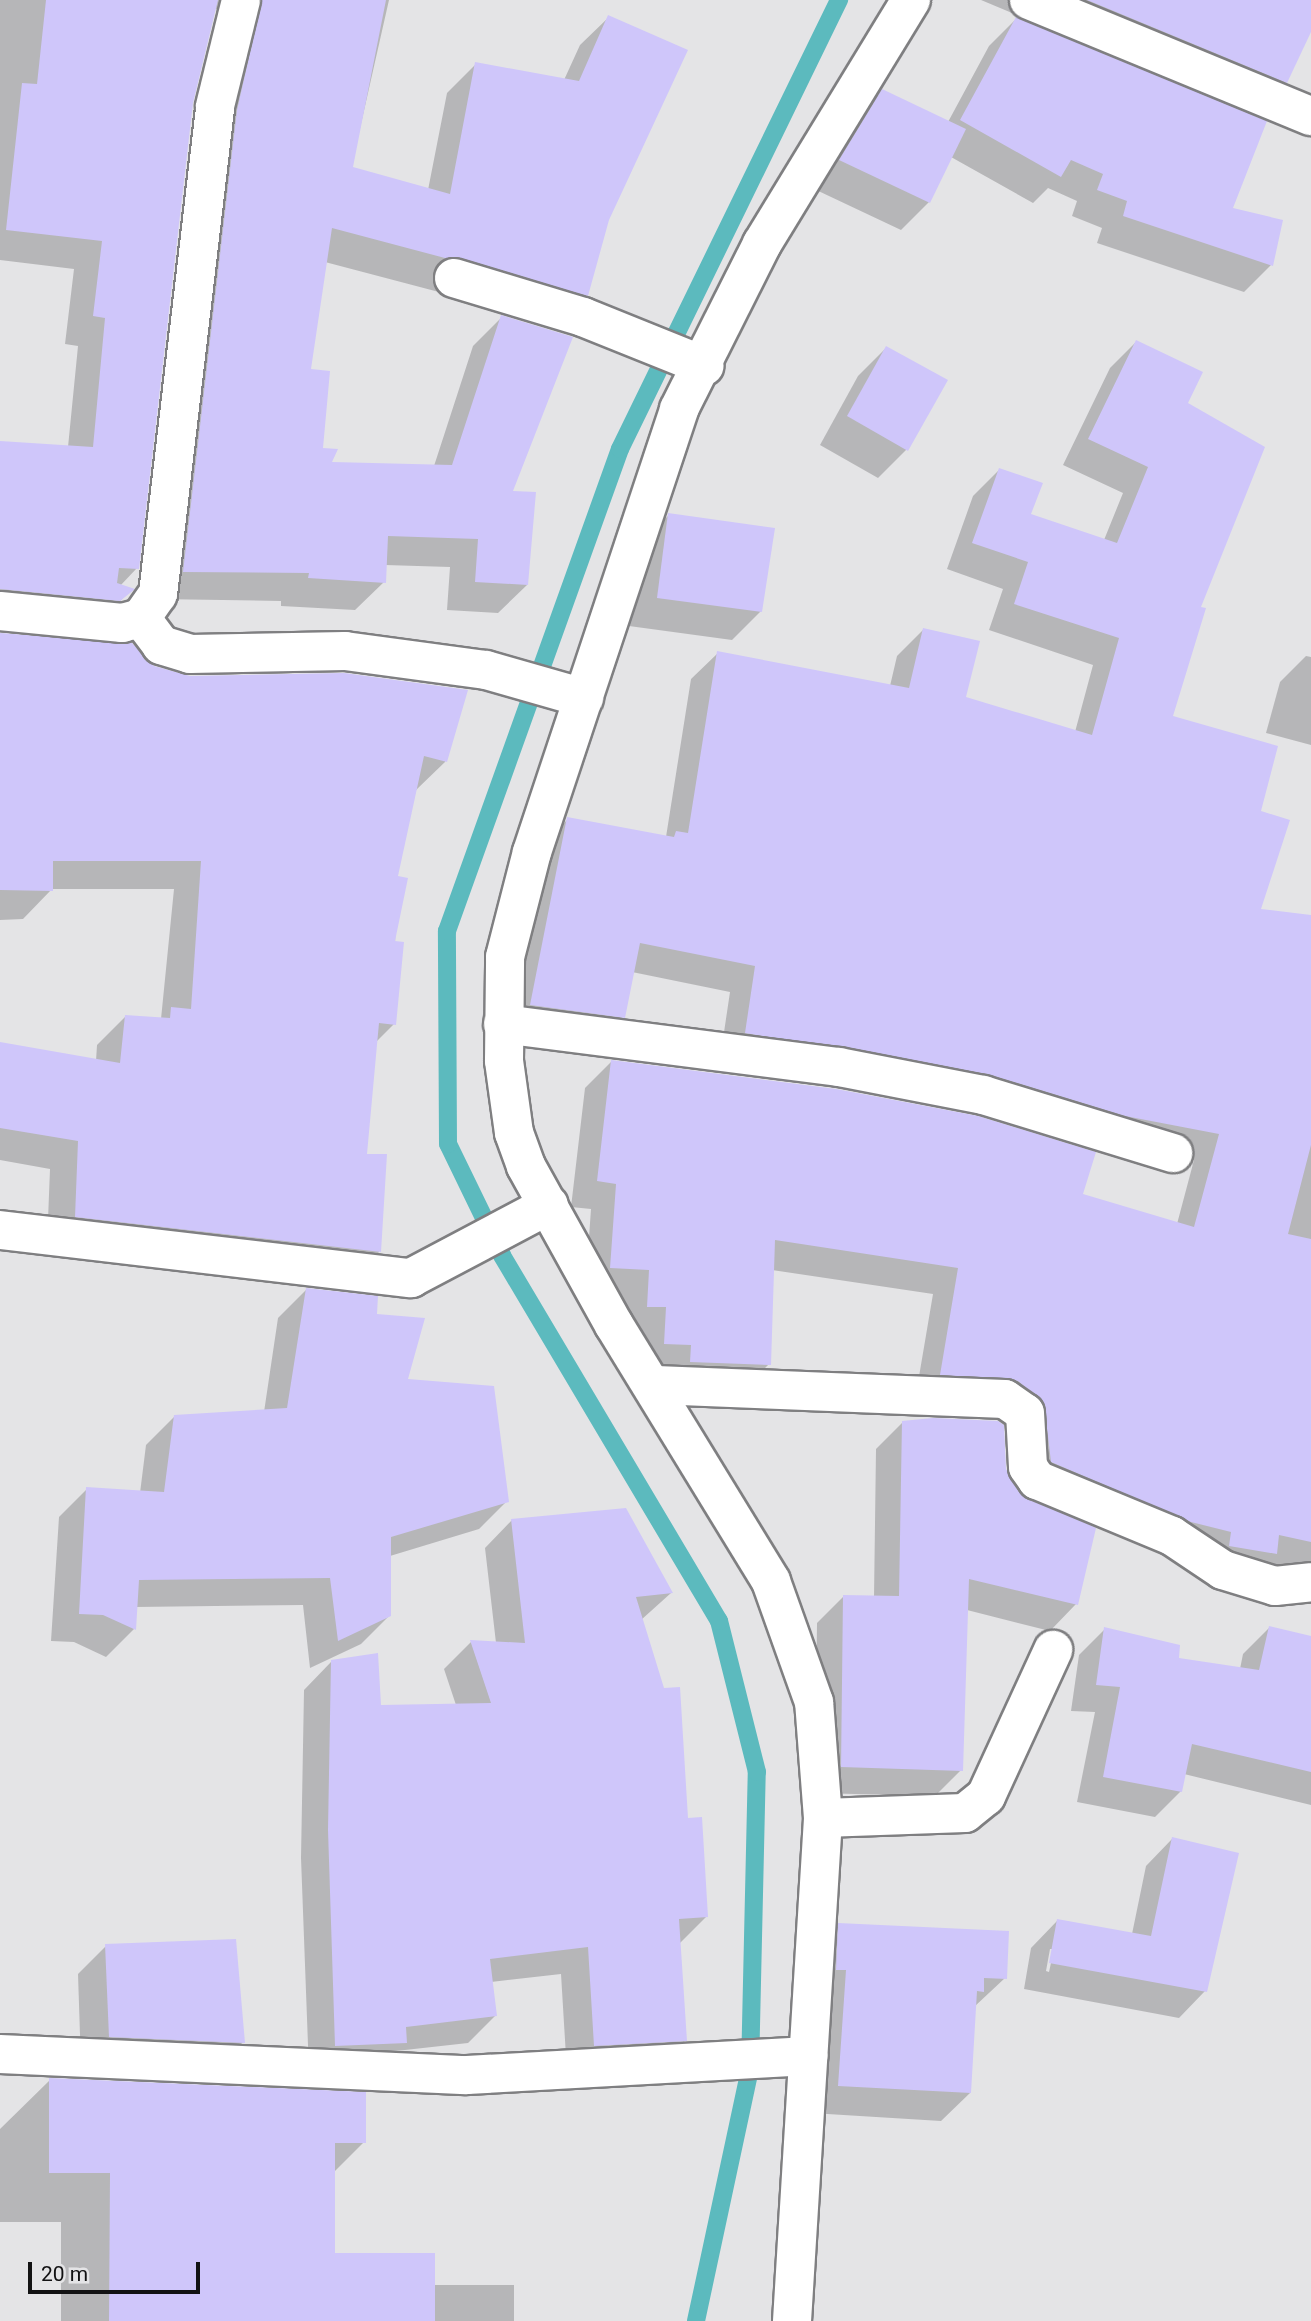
<!DOCTYPE html>
<html>
<head>
<meta charset="utf-8">
<style>
  body { margin:0 }
  #map { position:relative; width:1311px; height:2321px; overflow:hidden; background:#e4e4e6; font-family:Roboto,sans-serif }
  div>[style] { position:absolute }
  .shadow>* { inset:0; background:#0003 }
  .stream>* { height:18px; margin:-9px; padding:0 9px; transform-origin:9px; border-radius:9px; background:#5cbabe }
  .building>* { inset:0; background:#cfc6fa }
  .roads { filter:drop-shadow(2px 0 #7f7f81) drop-shadow(-2px 0 #7f7f81) drop-shadow(0 2px #7f7f81) drop-shadow(0 -2px #7f7f81) }
  .minor>* { height:38px; margin:-19px; padding:0 19px; transform-origin:19px; border-radius:19px; background:#fff }
  span { translate:-50% -50%; white-space:nowrap; text-align:center; line-height:1.15; -webkit-text-stroke:6px #e4e4e6; paint-order:stroke }
  .scale { position:absolute; left:28px; top:2262px; width:172px; height:32px; box-sizing:border-box; border:4px solid #121213; border-top:0; padding-left:9px; font-size:21px; line-height:24px; white-space:nowrap; color:#121213; -webkit-text-stroke:5px #e4e4e6; paint-order:stroke }
</style>
</head>
<body>
<div id="map">
  <div class="shadow">
    <div style="clip-path:polygon(0 0,389px 0,351px 168px,428px 190px,447px 93px,476px 64px,564px 80px,580px 45px,609px 17px,608px 219px,586px 295px,557px 323px,325px 262px,309px 370px,321px 449px,329px 463px,434px 466px,473px 346px,502px 317px,511px 492px,527px 585px,498px 613px,447px 610px,450px 567px,385px 565px,384px 582px,355px 610px,281px 606px,281px 601px,155px 599px,227px 12px,215px 9px,192px 103px,137px 568px,120px 586px,132px 589px,104px 617px,0 620px,0 443px,68px 447px,78px 346px,65px 344px,74px 269px,0 260px)"></div>
    <div style="clip-path:polygon(981px 0,1311px 0,1311px 27px,1286px 82px,1251px 117px,1231px 209px,1271px 265px,1244px 292px,1097px 243px,1102px 228px,1072px 216px,1077px 201px,1048px 188px,1033px 203px,951px 157px,929px 202px,901px 230px,812px 188px,854px 120px,882px 91px,948px 122px,989px 46px,1019px 16px)"></div>
    <div style="clip-path:polygon(1136px 342px,1186px 404px,1199px 608px,1171px 717px,1258px 812px,1257px 916px,1311px 935px,1311px 1573px,1265px 1563px,1249px 1579px,1026px 1488px,1012px 1421px,980px 1403px,915px 1400px,933px 1294px,772px 1270px,769px 1364px,743px 1390px,665px 1387px,622px 1332px,623px 1296px,585px 1293px,591px 1209px,571px 1207px,585px 1088px,611px 1062px,1177px 1224px,1194px 1160px,1098px 1141px,960px 1099px,720px 1059px,730px 992px,632px 972px,623px 1017px,597px 1043px,505px 1031px,542px 845px,568px 819px,666px 837px,691px 679px,718px 653px,890px 686px,897px 656px,923px 630px,964px 698px,1075px 732px,1093px 665px,989px 630px,1003px 589px,947px 569px,973px 496px,999px 470px,1029px 515px,1104px 540px,1123px 493px,1063px 465px,1110px 368px)"></div>
    <div style="clip-path:polygon(886px 348px,945px 381px,906px 450px,878px 478px,820px 445px,858px 376px)"></div>
    <div style="clip-path:polygon(669px 515px,761px 611px,732px 640px,629px 626px,640px 543px)"></div>
    <div style="clip-path:polygon(0 635px,184px 677px,466px 691px,445px 762px,416px 790px,396px 877px,394px 1024px,375px 1043px,365px 1156px,379px 1252px,351px 1280px,47px 1245px,50px 1169px,0 1160px,0 1044px,96px 1061px,97px 1045px,126px 1016px,161px 1019px,174px 889px,52px 889px,23px 919px,0 920px)"></div>
    <div style="clip-path:polygon(1306px 656px,1311px 657px,1311px 745px,1266px 733px,1280px 682px)"></div>
    <div style="clip-path:polygon(306px 1290px,376px 1315px,406px 1381px,507px 1501px,479px 1529px,390px 1556px,390px 1615px,361px 1644px,310px 1668px,303px 1605px,135px 1607px,134px 1629px,106px 1657px,74px 1642px,51px 1641px,59px 1517px,87px 1489px,140px 1493px,146px 1445px,174px 1417px,264px 1412px,278px 1318px)"></div>
    <div style="clip-path:polygon(903px 1422px,1005px 1469px,1076px 1604px,1050px 1631px,967px 1610px,961px 1770px,935px 1796px,815px 1793px,817px 1623px,843px 1597px,874px 1597px,876px 1449px)"></div>
    <div style="clip-path:polygon(512px 1520px,671px 1593px,641px 1620px,706px 1917px,679px 1944px,686px 2040px,658px 2068px,567px 2073px,561px 1974px,491px 1982px,495px 2016px,468px 2043px,396px 2051px,377px 2070px,309px 2072px,301px 1858px,304px 1690px,331px 1662px,379px 1707px,456px 1705px,444px 1669px,471px 1642px,496px 1643px,485px 1548px)"></div>
    <div style="clip-path:polygon(1269px 1628px,1311px 1637px,1311px 1805px,1184px 1774px,1181px 1791px,1155px 1817px,1077px 1802px,1095px 1712px,1071px 1711px,1079px 1655px,1105px 1629px,1177px 1659px,1240px 1669px,1243px 1654px)"></div>
    <div style="clip-path:polygon(evenodd,1172px 1839px,1205px 1991px,1179px 2018px,1024px 1989px,1031px 1948px,1057px 1921px,1132px 1934px,1146px 1866px,1172px 1839px,1050px 1949px,1054px 1949px,1049px 1972px,1046px 1971px,1050px 1949px)"></div>
    <div style="clip-path:polygon(839px 1925px,1005px 1978px,974px 2007px,970px 2093px,941px 2121px,811px 2113px,811px 1953px)"></div>
    <div style="clip-path:polygon(106px 1946px,243px 2042px,215px 2071px,81px 2065px,78px 1974px)"></div>
    <div style="clip-path:polygon(50px 2080px,364px 2142px,334px 2172px,334px 2255px,433px 2285px,514px 2285px,514px 2321px,61px 2321px,61px 2222px,0 2222px,0 2129px)"></div>
  </div>
  <div class="stream">
    <div style="left:696px;top:2321px;width:257px;rotate:-77.9deg"></div>
    <div style="left:750px;top:2070px;width:298px;rotate:-88.7deg"></div>
    <div style="left:757px;top:1772px;width:156px;rotate:-104.1deg"></div>
    <div style="left:719px;top:1621px;width:425px;rotate:-120.7deg"></div>
    <div style="left:502px;top:1255px;width:123px;rotate:-115.9deg"></div>
    <div style="left:448px;top:1144px;width:213px;rotate:-90.3deg"></div>
    <div style="left:447px;top:931px;width:512px;rotate:-70.26deg"></div>
    <div style="left:620px;top:449px;width:500px;rotate:-64deg"></div>
  </div>
  <div class="building">
    <div style="clip-path:polygon(46px 0,218px 0,193px 103px,139px 569px,119px 568px,117px 583px,135px 589px,120px 601px,0 589px,0 441px,93px 447px,105px 318px,93px 316px,102px 241px,6px 230px,22px 83px,37px 84px)"></div>
    <div style="clip-path:polygon(262px 0,386px 0,353px 167px,450px 194px,475px 62px,579px 81px,608px 15px,688px 50px,609px 220px,588px 296px,332px 228px,311px 369px,330px 371px,323px 448px,338px 449px,332px 462px,452px 465px,501px 315px,573px 337px,513px 491px,536px 492px,528px 585px,475px 582px,478px 539px,388px 536px,386px 583px,308px 578px,309px 573px,183px 572px,237px 110px)"></div>
    <div style="clip-path:polygon(1087px 0,1311px 0,1311px 32px,1287px 83px)"></div>
    <div style="clip-path:polygon(1016px 17px,1267px 121px,1233px 208px,1283px 220px,1273px 266px,1123px 216px,1127px 201px,1097px 190px,1103px 174px,1071px 160px,1061px 177px,960px 120px)"></div>
    <div style="clip-path:polygon(882px 89px,966px 129px,930px 203px,839px 160px)"></div>
    <div style="clip-path:polygon(1136px 340px,1203px 372px,1188px 403px,1265px 447px,1201px 607px,1206px 608px,1173px 716px,1278px 746px,1261px 811px,1290px 820px,1261px 909px,1311px 915px,1311px 1145px,1288px 1234px,1311px 1239px,1311px 1542px,1279px 1535px,1277px 1554px,1229px 1546px,1231px 1532px,1191px 1522px,1051px 1462px,1044px 1403px,1018px 1381px,940px 1375px,958px 1268px,775px 1240px,771px 1365px,690px 1362px,691px 1345px,664px 1344px,666px 1307px,647px 1307px,649px 1270px,610px 1268px,616px 1184px,597px 1181px,611px 1060px,836px 1089px,978px 1116px,1096px 1152px,1083px 1194px,1194px 1227px,1219px 1134px,1125px 1116px,987px 1074px,745px 1033px,755px 966px,640px 943px,625px 1018px,530px 1005px,567px 817px,674px 837px,676px 831px,688px 833px,717px 651px,909px 688px,923px 628px,980px 641px,966px 697px,1092px 735px,1119px 638px,1014px 604px,1028px 562px,972px 543px,999px 468px,1043px 483px,1031px 514px,1117px 543px,1148px 467px,1088px 439px)"></div>
    <div style="clip-path:polygon(886px 346px,948px 380px,908px 451px,847px 416px)"></div>
    <div style="clip-path:polygon(668px 513px,775px 528px,762px 612px,657px 598px)"></div>
    <div style="clip-path:polygon(0 633px,132px 643px,154px 666px,190px 676px,344px 673px,468px 690px,447px 762px,424px 756px,398px 876px,408px 878px,395px 941px,404px 942px,396px 1025px,379px 1023px,367px 1154px,387px 1154px,381px 1252px,75px 1217px,78px 1141px,0 1128px,0 1042px,120px 1063px,125px 1015px,170px 1018px,171px 1007px,191px 1009px,201px 861px,53px 861px,53px 891px,0 890px)"></div>
    <div style="clip-path:polygon(306px 1288px,378px 1296px,377px 1314px,425px 1318px,408px 1379px,494px 1386px,509px 1502px,391px 1537px,391px 1616px,338px 1641px,330px 1578px,139px 1580px,136px 1630px,103px 1615px,79px 1614px,86px 1487px,164px 1492px,174px 1415px,287px 1408px)"></div>
    <div style="clip-path:polygon(933px 1418px,998px 1421px,1004px 1425px,1006px 1469px,1019px 1492px,1096px 1528px,1078px 1605px,969px 1579px,963px 1771px,841px 1767px,843px 1595px,899px 1596px,902px 1421px)"></div>
    <div style="clip-path:polygon(626px 1508px,673px 1593px,636px 1597px,664px 1688px,680px 1687px,688px 1818px,702px 1817px,708px 1917px,679px 1919px,687px 2041px,594px 2046px,588px 1947px,490px 1959px,497px 2016px,406px 2027px,407px 2043px,335px 2046px,328px 1830px,331px 1660px,378px 1653px,381px 1705px,491px 1703px,470px 1640px,525px 1643px,511px 1519px)"></div>
    <div style="clip-path:polygon(1269px 1626px,1311px 1636px,1311px 1772px,1192px 1744px,1182px 1792px,1103px 1777px,1120px 1687px,1096px 1685px,1104px 1627px,1180px 1645px,1179px 1658px,1259px 1670px)"></div>
    <div style="clip-path:polygon(1172px 1837px,1239px 1853px,1207px 1992px,1049px 1963px,1057px 1919px,1151px 1936px)"></div>
    <div style="clip-path:polygon(838px 1923px,1009px 1931px,1007px 1979px,984px 1978px,984px 1992px,977px 1991px,971px 2093px,838px 2086px,846px 1970px,836px 1970px)"></div>
    <div style="clip-path:polygon(236px 1939px,245px 2043px,109px 2037px,105px 1944px)"></div>
    <div style="clip-path:polygon(49px 2078px,366px 2092px,366px 2143px,335px 2143px,335px 2253px,435px 2253px,435px 2321px,109px 2321px,110px 2173px,49px 2173px)"></div>
  </div>
  <div class="roads">
    <div class="minor">
      <div style="left:1029px;top:0;width:305px;rotate:22.4deg"></div>
      <div style="left:454px;top:278px;width:135px;rotate:16.8deg"></div>
      <div style="left:583px;top:317px;width:131px;rotate:21.9deg"></div>
      <div style="left:0;top:611px;width:123px;rotate:5.6deg"></div>
      <div style="left:122px;top:623px;width:20px;rotate:-15deg"></div>
      <div style="left:141px;top:618px;width:29px;rotate:-55deg"></div>
      <div style="left:158px;top:594px;width:491px;rotate:-83.3deg"></div>
      <div style="left:215px;top:106px;width:109px;rotate:-76.2deg"></div>
      <div style="left:141px;top:618px;width:34px;rotate:53deg"></div>
      <div style="left:161px;top:645px;width:30px;rotate:17deg"></div>
      <div style="left:190px;top:654px;width:155px;rotate:-1.1deg"></div>
      <div style="left:345px;top:651px;width:142px;rotate:7.7deg"></div>
      <div style="left:486px;top:670px;width:102px;rotate:15.9deg"></div>
      <div style="left:503px;top:1024px;width:339px;rotate:7.3deg"></div>
      <div style="left:839px;top:1067px;width:147px;rotate:11deg"></div>
      <div style="left:983px;top:1095px;width:199px;rotate:17deg"></div>
      <div style="left:0;top:1230px;width:414px;rotate:6.7deg"></div>
      <div style="left:411px;top:1278px;width:156px;rotate:-27.9deg"></div>
      <div style="left:656px;top:1385px;width:349px;rotate:2.3deg"></div>
      <div style="left:1005px;top:1399px;width:24px;rotate:35deg"></div>
      <div style="left:1025px;top:1413px;width:54px;rotate:86.8deg"></div>
      <div style="left:1028px;top:1467px;width:16px;rotate:55deg"></div>
      <div style="left:1037px;top:1480px;width:146px;rotate:22.5deg"></div>
      <div style="left:1172px;top:1536px;width:61px;rotate:33.7deg"></div>
      <div style="left:1223px;top:1570px;width:54px;rotate:17.1deg"></div>
      <div style="left:1275px;top:1586px;width:36px;rotate:-6deg"></div>
      <div style="left:823px;top:1818px;width:142px;rotate:-2deg"></div>
      <div style="left:965px;top:1813px;width:27px;rotate:-39deg"></div>
      <div style="left:986px;top:1796px;width:161px;rotate:-65.3deg"></div>
      <div style="left:0;top:2054px;width:467px;rotate:2.6deg"></div>
      <div style="left:467px;top:2075px;width:342px;rotate:-3.2deg"></div>
      <div style="left:792px;top:2321px;width:504px;rotate:-86.47deg"></div>
      <div style="left:823px;top:1818px;width:116px;rotate:-94.4deg"></div>
      <div style="left:814px;top:1702px;width:128px;rotate:-109.6deg"></div>
      <div style="left:771px;top:1581px;width:300px;rotate:-121.5deg"></div>
      <div style="left:614px;top:1325px;width:182px;rotate:-119deg"></div>
      <div style="left:526px;top:1166px;width:35px;rotate:-110deg"></div>
      <div style="left:514px;top:1133px;width:73px;rotate:-97.9deg"></div>
      <div style="left:504px;top:1061px;width:104px;rotate:-89.4deg"></div>
      <div style="left:505px;top:957px;width:108px;rotate:-75.6deg"></div>
      <div style="left:532px;top:852px;width:467px;rotate:-71.6deg"></div>
      <div style="left:679px;top:409px;width:185px;rotate:-63.3deg"></div>
      <div style="left:762px;top:244px;width:286px;rotate:-58.6deg"></div>
    </div>
  </div>
  <div class="scale">20 m</div>
</div>
</body>
</html>
